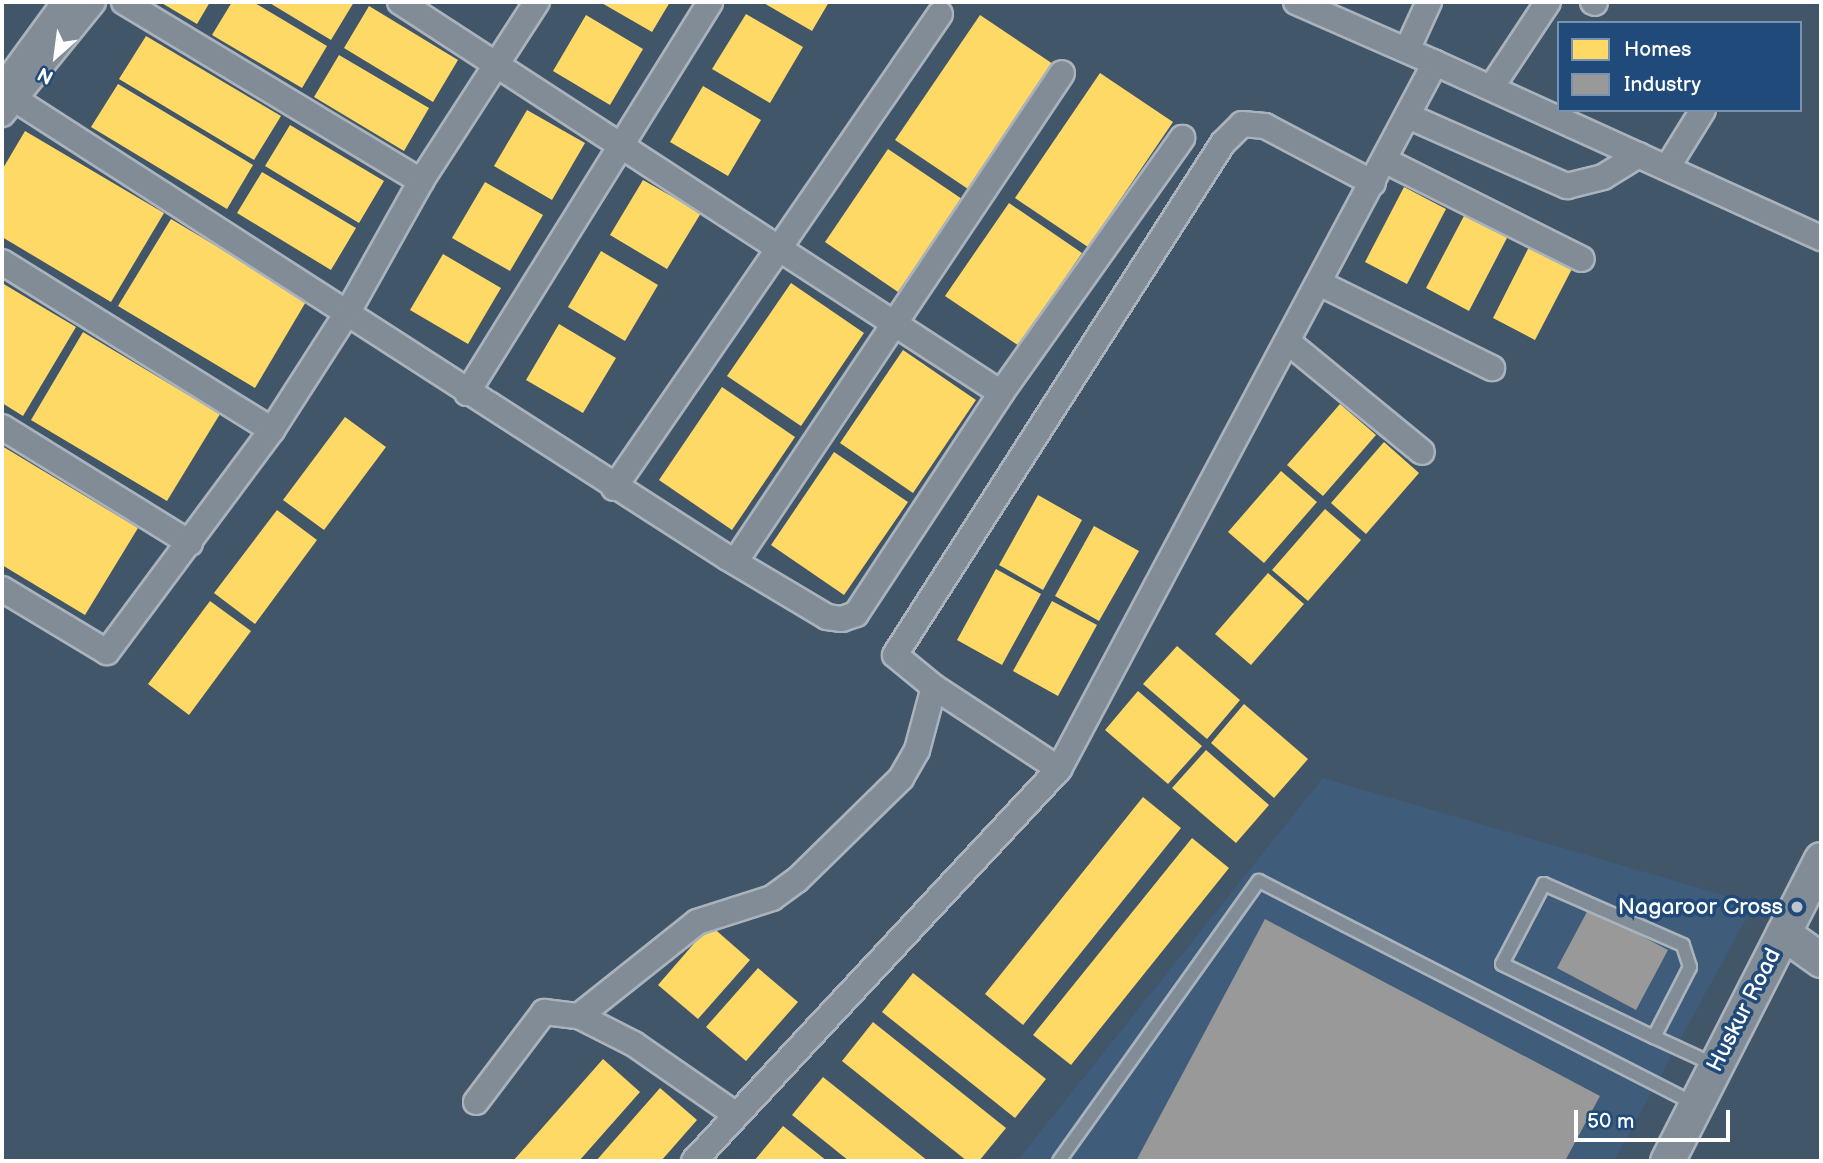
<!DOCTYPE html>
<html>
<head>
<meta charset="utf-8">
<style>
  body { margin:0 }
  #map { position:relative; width:1823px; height:1163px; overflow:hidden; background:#42566a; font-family:"Balsamiq Sans",sans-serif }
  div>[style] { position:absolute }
  .built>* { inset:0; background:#3f5c7a }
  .homes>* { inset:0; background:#ffd966 }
  .industry>* { inset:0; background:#999 }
  .roads { filter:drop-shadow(2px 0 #aab3bc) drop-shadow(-2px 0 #aab3bc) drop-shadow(0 2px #aab3bc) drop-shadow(0 -2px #aab3bc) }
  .lane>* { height:12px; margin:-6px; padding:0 6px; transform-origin:6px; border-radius:6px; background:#828c96 }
  .street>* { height:24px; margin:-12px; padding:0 12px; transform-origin:12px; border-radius:12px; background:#828c96 }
  .secondary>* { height:33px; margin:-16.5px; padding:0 16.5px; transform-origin:16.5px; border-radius:16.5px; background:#828c96 }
  .dots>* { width:19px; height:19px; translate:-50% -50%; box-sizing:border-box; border:4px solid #1f4a7a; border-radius:50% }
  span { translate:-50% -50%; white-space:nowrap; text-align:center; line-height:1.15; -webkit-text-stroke:7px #1f4a7a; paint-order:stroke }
  .poi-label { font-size:23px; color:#fff }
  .right { translate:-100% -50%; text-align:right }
  .street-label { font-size:23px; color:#fff }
  .frame { position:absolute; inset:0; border:4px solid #fff; pointer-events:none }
  .legend { position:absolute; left:1557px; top:21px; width:245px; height:91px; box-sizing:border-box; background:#1f4a7a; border:2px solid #7992af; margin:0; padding:9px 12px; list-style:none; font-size:21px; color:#fff }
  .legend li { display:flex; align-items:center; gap:14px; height:35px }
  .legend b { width:35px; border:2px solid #7992af }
  .north { position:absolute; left:21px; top:21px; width:70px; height:70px; -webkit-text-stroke:5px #1f4a7a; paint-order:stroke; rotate:208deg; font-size:19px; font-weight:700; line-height:28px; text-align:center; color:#fff }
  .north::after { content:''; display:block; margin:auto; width:24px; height:32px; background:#fff; clip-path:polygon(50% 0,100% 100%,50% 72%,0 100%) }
  .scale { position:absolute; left:1574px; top:1110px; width:156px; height:32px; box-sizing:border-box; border:4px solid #fff; border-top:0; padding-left:9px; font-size:21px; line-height:24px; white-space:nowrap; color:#fff; -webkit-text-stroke:5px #1f4a7a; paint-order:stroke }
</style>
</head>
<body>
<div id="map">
  <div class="built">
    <div style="clip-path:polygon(1323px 778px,1754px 904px,1614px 1161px,1017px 1161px)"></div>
  </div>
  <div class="homes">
    <div style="clip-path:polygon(160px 2px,210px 2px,197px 24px)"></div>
    <div style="clip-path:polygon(232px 2px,253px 2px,327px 46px,302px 88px,212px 35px)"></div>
    <div style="clip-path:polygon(268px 2px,354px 2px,331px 40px)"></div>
    <div style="clip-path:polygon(600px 2px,670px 2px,652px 32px)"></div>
    <div style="clip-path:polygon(762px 2px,829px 2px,812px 31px)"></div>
    <div style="clip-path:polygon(369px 6px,458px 60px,433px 102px,344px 48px)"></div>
    <div style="clip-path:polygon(746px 14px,803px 47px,770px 103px,712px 69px)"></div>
    <div style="clip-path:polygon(586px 15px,643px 49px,610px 105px,553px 71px)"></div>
    <div style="clip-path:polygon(980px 15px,1053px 64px,968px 189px,895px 140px)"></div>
    <div style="clip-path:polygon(146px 36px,281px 116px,254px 160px,119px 79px)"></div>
    <div style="clip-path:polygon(339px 55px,429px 108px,404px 151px,314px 97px)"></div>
    <div style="clip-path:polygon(1100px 73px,1173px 122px,1088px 247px,1015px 198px)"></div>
    <div style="clip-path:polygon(118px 84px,253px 165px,227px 209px,91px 127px)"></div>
    <div style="clip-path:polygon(703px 86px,761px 120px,728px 176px,670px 142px)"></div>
    <div style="clip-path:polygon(527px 110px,585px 143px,552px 200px,494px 166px)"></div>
    <div style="clip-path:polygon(290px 125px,384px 181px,359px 223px,265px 166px)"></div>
    <div style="clip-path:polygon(25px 131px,164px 213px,111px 302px,2px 237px,2px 170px)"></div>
    <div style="clip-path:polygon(888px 149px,962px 199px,898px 292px,825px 242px)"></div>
    <div style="clip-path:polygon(262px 172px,356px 228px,331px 270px,237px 213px)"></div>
    <div style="clip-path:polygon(643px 180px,701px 213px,667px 269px,610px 235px)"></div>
    <div style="clip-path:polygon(485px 182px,543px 215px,510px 271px,452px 238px)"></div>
    <div style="clip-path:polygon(1404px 187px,1446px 209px,1407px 284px,1365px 262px)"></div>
    <div style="clip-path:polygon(1009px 203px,1082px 253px,1019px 346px,945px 296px)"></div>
    <div style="clip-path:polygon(1465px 214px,1508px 236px,1469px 311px,1426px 288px)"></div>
    <div style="clip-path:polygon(171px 219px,307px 300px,255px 388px,118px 306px)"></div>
    <div style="clip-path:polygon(1531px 243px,1574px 265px,1535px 340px,1493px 318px)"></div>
    <div style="clip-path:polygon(601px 251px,658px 285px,625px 341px,568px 307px)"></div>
    <div style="clip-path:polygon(443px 254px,501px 288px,468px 344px,410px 310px)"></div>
    <div style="clip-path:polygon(2px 283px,76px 327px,23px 416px,2px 403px)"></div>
    <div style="clip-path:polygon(791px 283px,864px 333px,801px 426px,727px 376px)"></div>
    <div style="clip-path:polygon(559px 324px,616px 358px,583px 413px,526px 380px)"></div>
    <div style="clip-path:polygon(83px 332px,220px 414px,167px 501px,31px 420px)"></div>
    <div style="clip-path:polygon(903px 350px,976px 400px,913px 493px,840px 443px)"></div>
    <div style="clip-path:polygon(722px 387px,795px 437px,732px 530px,659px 480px)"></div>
    <div style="clip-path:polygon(1340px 404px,1376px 435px,1323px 496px,1287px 465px)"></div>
    <div style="clip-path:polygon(345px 417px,386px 447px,324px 530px,283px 500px)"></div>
    <div style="clip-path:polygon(1384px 442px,1419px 473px,1366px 534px,1331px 503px)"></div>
    <div style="clip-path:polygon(2px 446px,138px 528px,85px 615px,2px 565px)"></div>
    <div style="clip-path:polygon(834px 452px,908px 502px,844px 595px,771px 545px)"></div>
    <div style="clip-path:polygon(1281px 471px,1317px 502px,1264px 563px,1228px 532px)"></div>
    <div style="clip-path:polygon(1038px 495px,1082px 520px,1043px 590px,999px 565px)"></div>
    <div style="clip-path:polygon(1325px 509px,1361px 540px,1308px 601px,1272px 570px)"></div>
    <div style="clip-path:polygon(277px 510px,317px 540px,255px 624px,214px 593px)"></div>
    <div style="clip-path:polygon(1094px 526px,1139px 551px,1099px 621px,1055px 596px)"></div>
    <div style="clip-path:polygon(996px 569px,1041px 594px,1002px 665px,957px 640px)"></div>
    <div style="clip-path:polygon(1268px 573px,1304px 604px,1251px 665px,1215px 634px)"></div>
    <div style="clip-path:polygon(210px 601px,251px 631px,189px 715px,148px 684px)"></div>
    <div style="clip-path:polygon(1052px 601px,1097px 625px,1058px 696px,1013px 671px)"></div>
    <div style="clip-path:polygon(1177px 646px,1240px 700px,1207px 739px,1143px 684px)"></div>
    <div style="clip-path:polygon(1138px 691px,1202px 746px,1168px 784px,1105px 730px)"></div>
    <div style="clip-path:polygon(1244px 704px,1308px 759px,1274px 798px,1211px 743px)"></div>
    <div style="clip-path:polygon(1206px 750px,1269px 805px,1236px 843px,1172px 788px)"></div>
    <div style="clip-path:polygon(1143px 797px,1181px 828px,1023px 1025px,985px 994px)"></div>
    <div style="clip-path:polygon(1192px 838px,1229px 868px,1071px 1065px,1033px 1035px)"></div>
    <div style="clip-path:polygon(710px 925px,750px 960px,698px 1019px,658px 985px)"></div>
    <div style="clip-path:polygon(758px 968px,798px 1002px,746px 1061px,706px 1027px)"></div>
    <div style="clip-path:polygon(913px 973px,1046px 1079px,1015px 1118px,882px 1012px)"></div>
    <div style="clip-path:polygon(873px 1022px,1006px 1128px,979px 1161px,967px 1161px,842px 1061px)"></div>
    <div style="clip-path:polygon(603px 1059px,640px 1092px,579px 1161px,513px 1161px)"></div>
    <div style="clip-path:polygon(823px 1077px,928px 1161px,849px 1161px,792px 1115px)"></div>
    <div style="clip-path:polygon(660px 1088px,697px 1120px,661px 1161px,596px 1161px)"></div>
    <div style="clip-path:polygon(783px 1126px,827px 1161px,754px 1161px)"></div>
  </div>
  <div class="industry">
    <div style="clip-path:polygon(1589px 908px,1668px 950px,1636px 1010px,1557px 968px)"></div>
    <div style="clip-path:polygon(1265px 919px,1600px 1096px,1565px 1161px,1136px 1161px)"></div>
  </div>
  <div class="roads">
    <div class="lane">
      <div style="left:1654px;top:1037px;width:79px;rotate:-62.8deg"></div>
      <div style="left:1690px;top:967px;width:23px;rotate:-108deg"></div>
      <div style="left:1683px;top:945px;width:152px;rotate:-156.3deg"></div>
      <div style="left:1544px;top:884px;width:90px;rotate:117.7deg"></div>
      <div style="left:1502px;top:964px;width:169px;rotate:25.7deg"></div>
      <div style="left:1654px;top:1037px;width:67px;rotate:24.7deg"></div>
      <div style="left:1059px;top:1161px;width:344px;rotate:-54.5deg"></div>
      <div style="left:1259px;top:881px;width:491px;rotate:27.1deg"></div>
    </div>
    <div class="street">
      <div style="left:124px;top:2px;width:347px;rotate:31.1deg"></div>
      <div style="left:1296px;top:2px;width:152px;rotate:23.7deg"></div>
      <div style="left:1593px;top:2px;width:2px;rotate:27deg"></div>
      <div style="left:1407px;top:50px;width:53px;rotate:-65.4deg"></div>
      <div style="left:2px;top:88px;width:107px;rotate:-53.8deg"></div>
      <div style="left:1491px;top:88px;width:103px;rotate:-56.5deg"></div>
      <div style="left:13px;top:98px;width:850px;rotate:32.76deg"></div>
      <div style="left:728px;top:558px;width:115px;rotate:30.8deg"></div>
      <div style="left:827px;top:617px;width:15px;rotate:8deg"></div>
      <div style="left:842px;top:619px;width:15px;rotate:-20deg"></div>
      <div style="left:856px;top:614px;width:264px;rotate:-56.7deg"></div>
      <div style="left:1001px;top:393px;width:717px;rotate:-146.95deg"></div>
      <div style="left:2px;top:114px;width:144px;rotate:-50.9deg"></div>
      <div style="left:1408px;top:116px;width:174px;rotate:23.8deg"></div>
      <div style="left:1567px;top:186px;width:37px;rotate:-14deg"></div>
      <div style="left:1603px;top:177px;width:42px;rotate:-31.4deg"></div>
      <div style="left:1384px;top:160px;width:221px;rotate:26.6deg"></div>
      <div style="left:1667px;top:168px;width:68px;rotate:-58.2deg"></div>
      <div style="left:2px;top:262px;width:318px;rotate:31.9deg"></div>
      <div style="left:1319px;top:283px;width:193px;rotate:26.2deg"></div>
      <div style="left:1288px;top:342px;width:173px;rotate:39.4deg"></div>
      <div style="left:467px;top:393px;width:460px;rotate:-58.1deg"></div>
      <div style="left:1001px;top:393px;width:313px;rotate:-54.6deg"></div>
      <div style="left:2px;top:427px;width:221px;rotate:31.7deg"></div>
      <div style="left:614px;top:488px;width:575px;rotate:-55.48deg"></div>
      <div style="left:735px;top:562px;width:588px;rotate:-56.23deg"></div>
      <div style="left:2px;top:589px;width:122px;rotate:31deg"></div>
      <div style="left:107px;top:652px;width:277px;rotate:-53.4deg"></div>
      <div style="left:272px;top:430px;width:143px;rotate:-57.3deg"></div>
      <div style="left:349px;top:310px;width:148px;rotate:-60.8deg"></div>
      <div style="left:421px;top:181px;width:213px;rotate:-57.1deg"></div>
      <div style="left:1059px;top:769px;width:800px;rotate:-61.96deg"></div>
      <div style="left:1435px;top:63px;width:424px;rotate:24.4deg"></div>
      <div style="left:579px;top:1016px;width:151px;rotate:-38.5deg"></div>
      <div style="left:697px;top:922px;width:79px;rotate:-17.7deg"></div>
      <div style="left:772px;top:898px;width:31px;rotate:-36deg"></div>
      <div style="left:797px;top:880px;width:146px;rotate:-44.4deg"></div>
      <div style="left:901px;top:778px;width:32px;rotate:-60deg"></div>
      <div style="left:917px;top:750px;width:65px;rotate:-74.9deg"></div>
      <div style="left:476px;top:1102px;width:113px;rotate:-52.9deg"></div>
      <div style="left:544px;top:1012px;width:35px;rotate:7deg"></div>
      <div style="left:579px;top:1016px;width:62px;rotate:27deg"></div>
      <div style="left:634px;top:1044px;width:123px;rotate:34.7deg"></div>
      <div style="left:694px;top:1161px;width:536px;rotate:-47.04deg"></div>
      <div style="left:1059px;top:769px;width:149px;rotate:-146.7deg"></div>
      <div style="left:934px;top:687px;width:50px;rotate:-140.6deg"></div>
      <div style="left:895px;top:655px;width:608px;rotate:-57.36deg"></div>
      <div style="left:1223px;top:143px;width:27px;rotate:-45deg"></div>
      <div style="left:1242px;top:124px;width:23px;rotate:5deg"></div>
      <div style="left:1265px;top:126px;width:122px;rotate:27.8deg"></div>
    </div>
    <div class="secondary">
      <div style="left:1783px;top:933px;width:47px;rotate:35.4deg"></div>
      <div style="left:1667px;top:1161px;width:339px;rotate:-63deg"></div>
    </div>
  </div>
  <div class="dots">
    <div style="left:1797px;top:907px;background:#bdc4cb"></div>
  </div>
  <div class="poi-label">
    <span class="right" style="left:1783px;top:907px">Nagaroor Cross</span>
  </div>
  <div class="street-label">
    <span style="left:1744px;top:1010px;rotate:-63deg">Huskur Road</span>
  </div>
  <div class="frame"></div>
  <ul class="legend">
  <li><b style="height:19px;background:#ffd966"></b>Homes</li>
  <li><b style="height:19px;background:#999"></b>Industry</li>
  </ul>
  <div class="north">N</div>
  <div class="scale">50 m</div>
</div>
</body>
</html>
